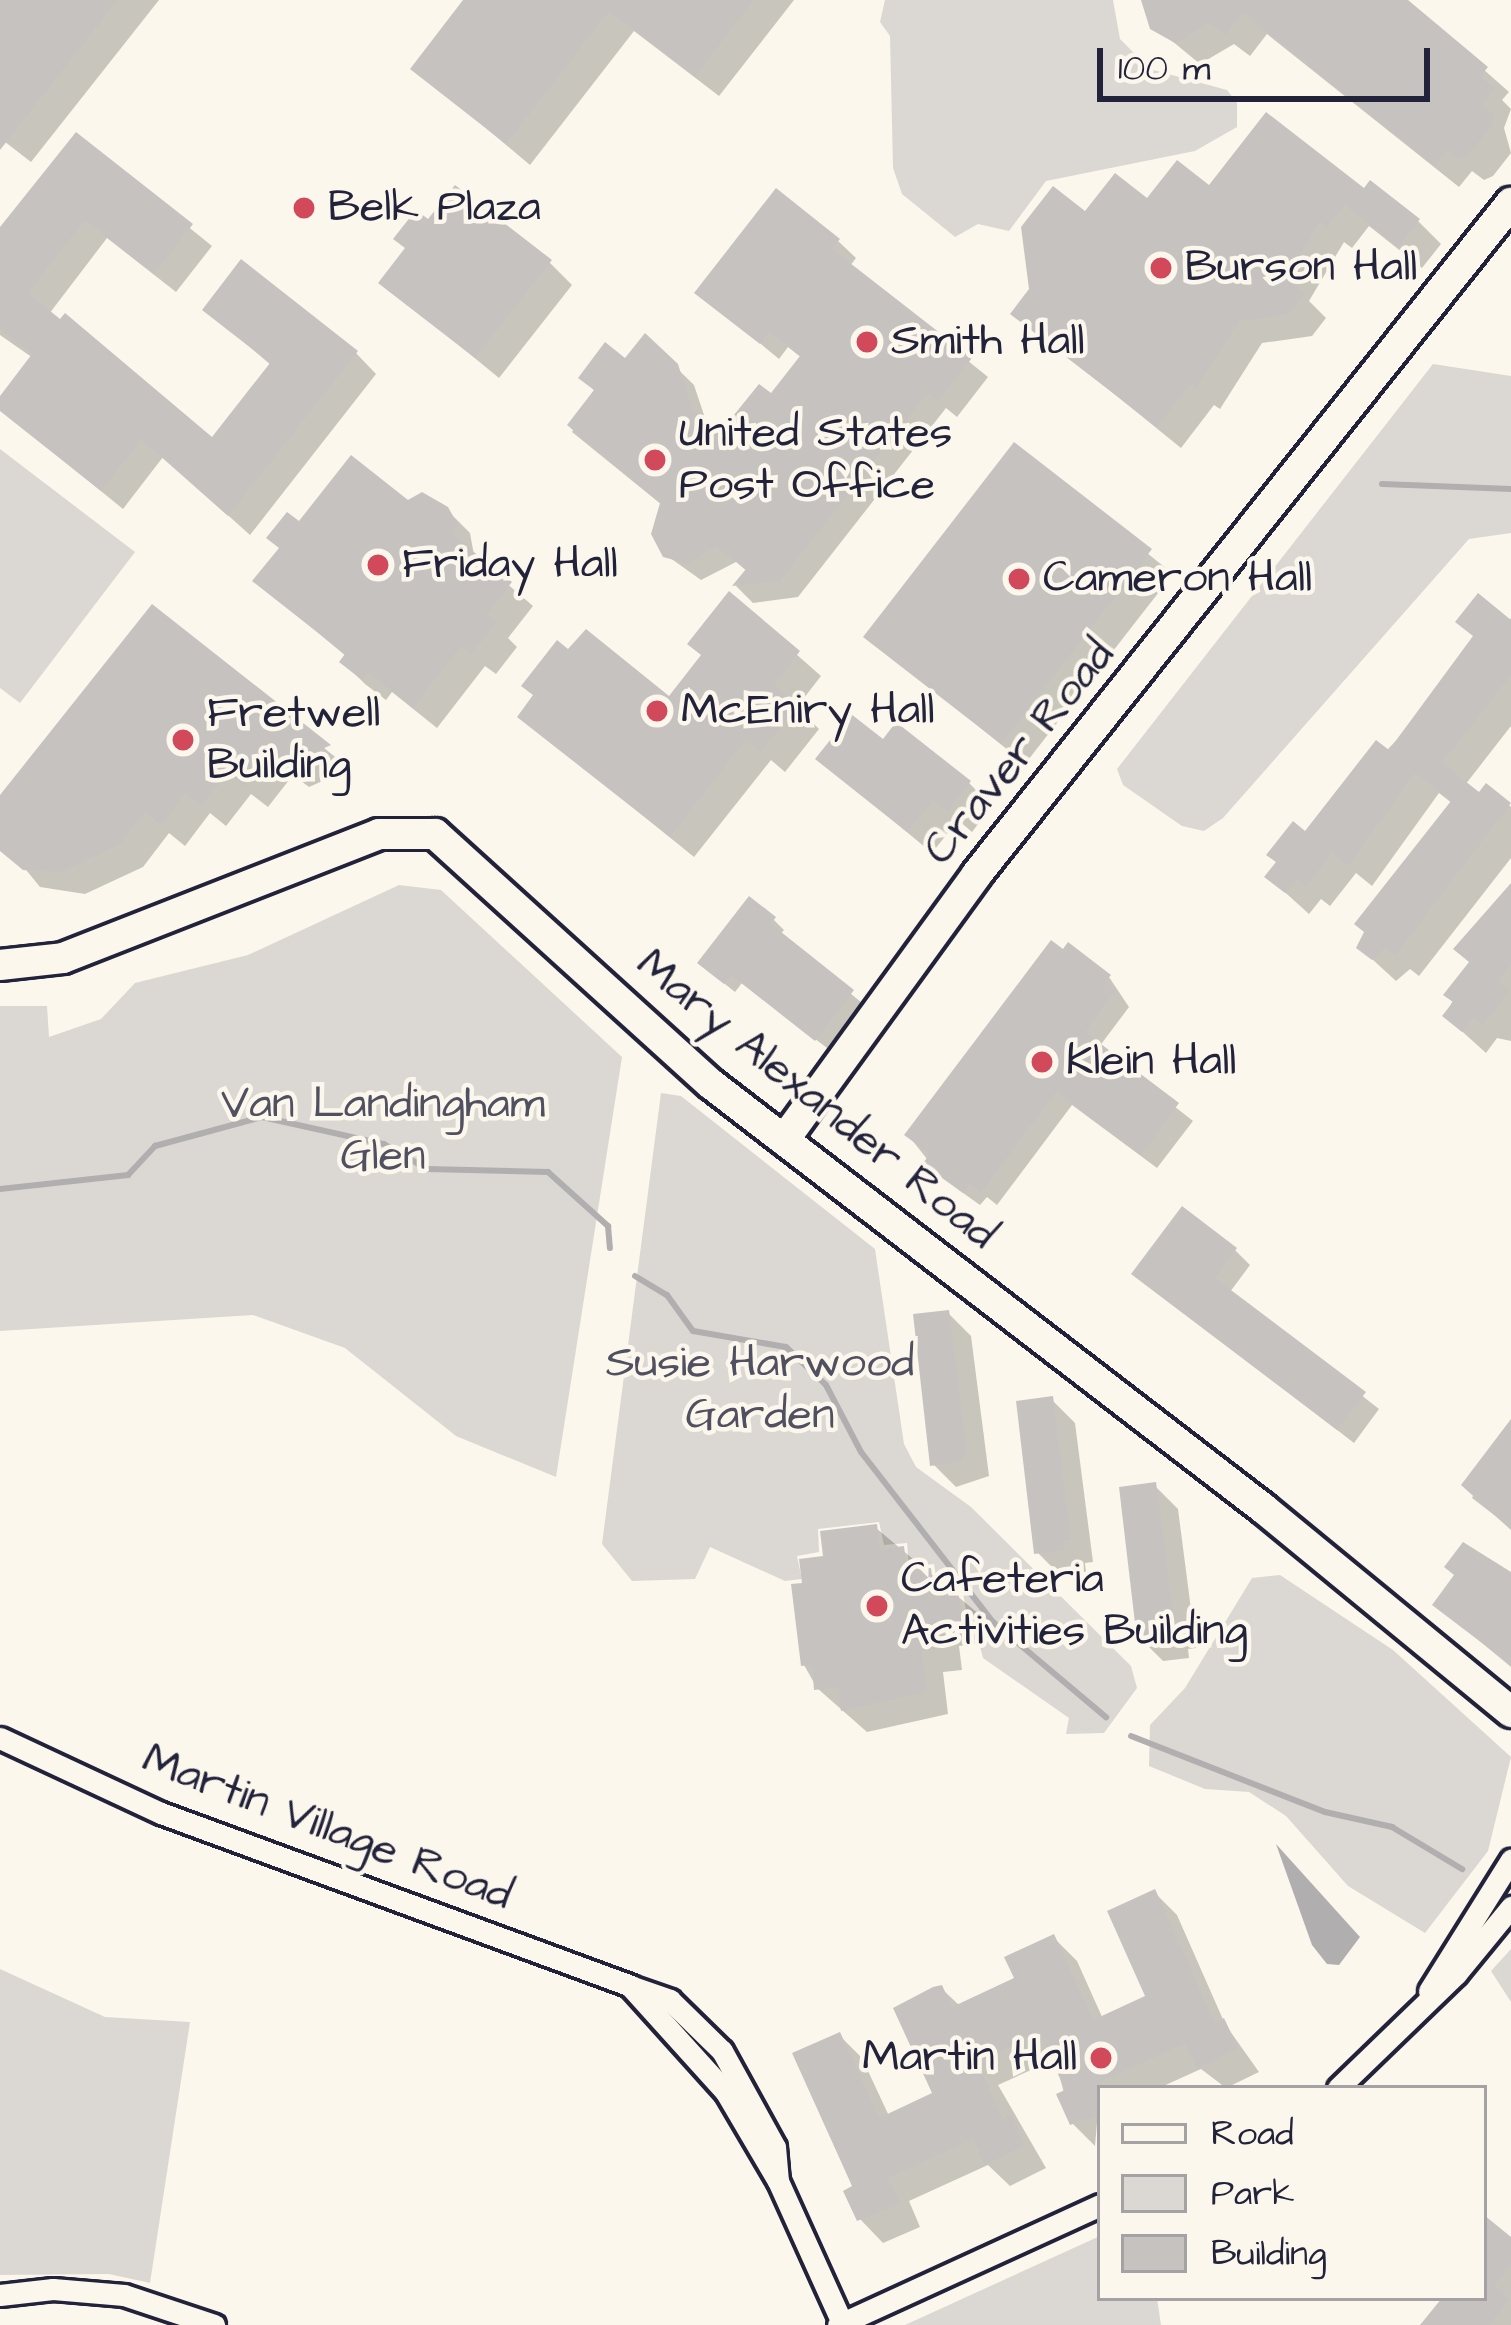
<!DOCTYPE html>
<html>
<head>
<meta charset="utf-8">
<style>
  body { margin:0 }
  #map { position:relative; width:1511px; height:2325px; overflow:hidden; background:#fbf7ec; font-family:"Architects Daughter",sans-serif }
  div>[style] { position:absolute }
  .green>* { inset:0; background:#dbd8d3 }
  .water>* { inset:0; background:#b1aeb0 }
  .shadow>* { inset:0; background:#0003 }
  .stream>* { height:6px; margin:-3px; padding:0 3px; transform-origin:3px; border-radius:3px; background:#b1aeb0 }
  .building>* { inset:0; background:#c6c2c0 }
  .roads { filter:drop-shadow(3px 0 #22223b) drop-shadow(-3px 0 #22223b) drop-shadow(0 3px #22223b) drop-shadow(0 -3px #22223b) }
  .street>* { height:21px; margin:-10.5px; padding:0 10.5px; transform-origin:10.5px; border-radius:10.5px; background:#fbf7ec }
  .secondary>* { height:30px; margin:-15px; padding:0 15px; transform-origin:15px; border-radius:15px; background:#fbf7ec }
  .dots>* { width:33px; height:33px; translate:-50% -50%; box-sizing:border-box; border:6px solid #fbf7ec; border-radius:50% }
  span { translate:-50% -50%; white-space:nowrap; text-align:center; line-height:1.15; -webkit-text-stroke:9px #fbf7ec; paint-order:stroke }
  .poi-label { font-size:45px; color:#22223b }
  .left { translate:0 -50%; text-align:left }
  .right { translate:-100% -50%; text-align:right }
  .street-label { font-size:45px; color:#22223b }
  .park-label { font-size:45px; color:#505061 }
  .legend { position:absolute; left:1097px; top:2085px; width:390px; height:216px; box-sizing:border-box; background:#fbf7ec; border:3px solid #a4a2a5; margin:0; padding:15px 21px; list-style:none; font-size:36px; color:#22223b }
  .legend li { display:flex; align-items:center; gap:24px; height:60px }
  .legend b { width:60px; border:3px solid #a4a2a5 }
  .scale { position:absolute; left:1097px; top:48px; width:333px; height:54px; box-sizing:border-box; border:6px solid #22223b; border-top:0; padding-left:15px; font-size:36px; line-height:42px; white-space:nowrap; color:#22223b; -webkit-text-stroke:9px #fbf7ec; paint-order:stroke }
</style>
</head>
<body>
<div id="map">
  <div class="green">
    <div style="clip-path:polygon(885px 0,1113px 0,1120px 39px,1150px 69px,1227px 90px,1237px 103px,1237px 127px,1195px 151px,1046px 181px,1009px 231px,978px 224px,955px 237px,902px 194px,893px 168px,890px 36px,880px 22px)"></div>
    <div style="clip-path:polygon(1433px 364px,1511px 376px,1511px 533px,1469px 539px,1223px 818px,1204px 831px,1182px 826px,1123px 785px,1117px 769px)"></div>
    <div style="clip-path:polygon(0 449px,135px 552px,20px 703px,0 688px)"></div>
    <div style="clip-path:polygon(399px 885px,441px 890px,622px 1057px,556px 1477px,456px 1436px,345px 1348px,253px 1315px,0 1331px,0 1006px,47px 1006px,49px 1037px,101px 1019px,135px 983px,248px 955px)"></div>
    <div style="clip-path:polygon(661px 1093px,681px 1096px,875px 1249px,904px 1444px,916px 1467px,971px 1507px,1131px 1666px,1137px 1688px,1104px 1733px,1066px 1734px,1069px 1718px,983px 1658px,978px 1639px,953px 1641px,953px 1628px,968px 1623px,962px 1586px,938px 1589px,934px 1564px,909px 1567px,907px 1543px,884px 1545px,879px 1522px,818px 1529px,819px 1552px,797px 1556px,802px 1579px,785px 1581px,710px 1547px,695px 1579px,632px 1581px,602px 1544px)"></div>
    <div style="clip-path:polygon(1280px 1575px,1393px 1650px,1511px 1757px,1488px 1851px,1425px 1933px,1348px 1886px,1286px 1816px,1249px 1792px,1205px 1789px,1149px 1766px,1150px 1725px,1185px 1688px,1252px 1578px)"></div>
    <div style="clip-path:polygon(1511px 1949px,1511px 2002px,1491px 1971px)"></div>
    <div style="clip-path:polygon(0 1969px,105px 2017px,190px 2022px,150px 2283px,109px 2274px,0 2275px)"></div>
    <div style="clip-path:polygon(1100px 2236px,1100px 2298px,1157px 2298px,1161px 2325px,905px 2325px)"></div>
  </div>
  <div class="water">
    <div style="clip-path:polygon(1276px 1844px,1360px 1937px,1339px 1965px,1327px 1964px,1312px 1945px)"></div>
  </div>
  <div class="shadow">
    <div style="clip-path:polygon(0 0,159px 0,31px 162px,0 138px)"></div>
    <div style="clip-path:polygon(467px 0,794px 0,719px 96px,634px 31px,530px 165px,414px 68px)"></div>
    <div style="clip-path:polygon(1151px 0,1405px 0,1509px 92px,1502px 100px,1511px 109px,1504px 128px,1511px 153px,1493px 176px,1484px 180px,1472px 171px,1459px 187px,1267px 34px,1250px 56px,1234px 44px,1200px 64px,1149px 22px)"></div>
    <div style="clip-path:polygon(76px 136px,212px 246px,176px 292px,107px 238px,49px 314px,61px 323px,212px 442px,272px 366px,206px 309px,356px 353px,376px 374px,250px 535px,163px 457px,123px 509px,0 409px,33px 358px,0 335px,0 232px)"></div>
    <div style="clip-path:polygon(1210px 189px,1364px 192px,1418px 221px,1441px 244px,1422px 268px,1369px 226px,1352px 248px,1344px 242px,1309px 301px,1326px 318px,1312px 336px,1262px 343px,1220px 409px,1214px 405px,1181px 448px,1014px 313px,1086px 215px)"></div>
    <div style="clip-path:polygon(429px 223px,550px 263px,572px 285px,499px 378px,382px 282px)"></div>
    <div style="clip-path:polygon(838px 241px,856px 258px,850px 266px,988px 377px,957px 417px,946px 408px,798px 597px,753px 603px,736px 586px,748px 572px,736px 562px,701px 580px,666px 555px,662px 505px,572px 432px,596px 392px,582px 378px,626px 362px,645px 337px,694px 385px,707px 424px,722px 436px,771px 397px,802px 358px,788px 347px,779px 359px,698px 292px)"></div>
    <div style="clip-path:polygon(1015px 446px,1173px 574px,1025px 764px,867px 636px)"></div>
    <div style="clip-path:polygon(408px 503px,446px 509px,470px 533px,474px 555px,533px 606px,508px 638px,517px 647px,496px 674px,485px 666px,437px 728px,392px 692px,386px 700px,365px 684px,343px 662px,347px 657px,256px 581px,300px 526px)"></div>
    <div style="clip-path:polygon(729px 595px,821px 676px,797px 707px,819px 729px,785px 772px,771px 760px,694px 857px,521px 717px,669px 700px,703px 656px)"></div>
    <div style="clip-path:polygon(152px 608px,350px 769px,309px 787px,293px 775px,268px 807px,251px 794px,226px 826px,210px 813px,185px 846px,169px 833px,143px 867px,85px 894px,40px 887px,0 838px,0 816px)"></div>
    <div style="clip-path:polygon(1511px 618px,1511px 726px,1465px 785px,1479px 796px,1486px 787px,1511px 807px,1511px 858px,1419px 976px,1410px 969px,1396px 981px,1359px 947px,1453px 804px,1439px 793px,1372px 886px,1356px 873px,1330px 906px,1321px 899px,1309px 914px,1268px 877px)"></div>
    <div style="clip-path:polygon(884px 743px,969px 783px,992px 806px,972px 832px,958px 820px,932px 853px,819px 759px)"></div>
    <div style="clip-path:polygon(1511px 885px,1511px 1041px,1497px 1038px,1486px 1053px,1445px 1016px)"></div>
    <div style="clip-path:polygon(774px 920px,784px 930px,780px 935px,862px 1003px,827px 1048px,742px 983px,735px 992px,711px 973px)"></div>
    <div style="clip-path:polygon(1109px 977px,1129px 1007px,1099px 1047px,1193px 1121px,1157px 1168px,1072px 1105px,997px 1205px,987px 1197px,980px 1205px,942px 1178px,908px 1135px)"></div>
    <div style="clip-path:polygon(1235px 1250px,1250px 1265px,1230px 1292px,1379px 1409px,1354px 1443px,1135px 1274px)"></div>
    <div style="clip-path:polygon(948px 1313px,971px 1336px,989px 1476px,956px 1487px,933px 1464px)"></div>
    <div style="clip-path:polygon(1052px 1400px,1075px 1423px,1093px 1562px,1085px 1563px,1086px 1572px,1060px 1575px,1037px 1552px)"></div>
    <div style="clip-path:polygon(1511px 1424px,1511px 1528px,1472px 1498px)"></div>
    <div style="clip-path:polygon(1155px 1486px,1178px 1509px,1196px 1648px,1188px 1649px,1189px 1658px,1163px 1661px,1140px 1638px)"></div>
    <div style="clip-path:polygon(876px 1528px,980px 1615px,983px 1643px,959px 1646px,962px 1670px,943px 1672px,948px 1714px,867px 1732px,817px 1688px,804px 1665px,805px 1585px,826px 1558px)"></div>
    <div style="clip-path:polygon(1457px 1576px,1511px 1580px,1511px 1667px,1436px 1605px)"></div>
    <div style="clip-path:polygon(1154px 1892px,1177px 1915px,1225px 2024px,1259px 2072px,1226px 2088px,1201px 2069px,1159px 2088px,1100px 2088px,1095px 2146px,1072px 2123px,1055px 2059px,998px 2085px,1046px 2168px,1010px 2186px,988px 2165px,909px 2201px,920px 2227px,883px 2243px,860px 2219px,839px 2035px,862px 2058px,889px 2116px,936px 2095px,941px 1988px,960px 2006px,1018px 1980px,1054px 1938px,1077px 1961px,1103px 2019px,1149px 1997px)"></div>
    <div style="clip-path:polygon(1484px 2219px,1511px 2240px,1511px 2325px,1424px 2325px,1445px 2298px,1484px 2298px)"></div>
  </div>
  <div class="stream">
    <div style="left:1382px;top:484px;width:129px;rotate:2.2deg"></div>
    <div style="left:0;top:1189px;width:129px;rotate:-6.2deg"></div>
    <div style="left:128px;top:1175px;width:40px;rotate:-47deg"></div>
    <div style="left:155px;top:1146px;width:111px;rotate:-15.2deg"></div>
    <div style="left:262px;top:1117px;width:125px;rotate:12.5deg"></div>
    <div style="left:384px;top:1144px;width:50px;rotate:30.2deg"></div>
    <div style="left:427px;top:1169px;width:121px;rotate:1.4deg"></div>
    <div style="left:548px;top:1172px;width:81px;rotate:42deg"></div>
    <div style="left:608px;top:1226px;width:22px;rotate:85deg"></div>
    <div style="left:635px;top:1276px;width:37px;rotate:31deg"></div>
    <div style="left:667px;top:1295px;width:44px;rotate:54.2deg"></div>
    <div style="left:693px;top:1331px;width:94px;rotate:9.8deg"></div>
    <div style="left:786px;top:1347px;width:55px;rotate:43.5deg"></div>
    <div style="left:826px;top:1385px;width:76px;rotate:62.4deg"></div>
    <div style="left:861px;top:1452px;width:215px;rotate:52.2deg"></div>
    <div style="left:993px;top:1622px;width:148px;rotate:40.1deg"></div>
    <div style="left:1131px;top:1736px;width:208px;rotate:21.4deg"></div>
    <div style="left:1325px;top:1812px;width:69px;rotate:12.6deg"></div>
    <div style="left:1392px;top:1827px;width:82px;rotate:31deg"></div>
  </div>
  <div class="building">
    <div style="clip-path:polygon(0 0,118px 0,0 150px)"></div>
    <div style="clip-path:polygon(463px 0,754px 0,695px 76px,609px 11px,506px 144px,410px 69px)"></div>
    <div style="clip-path:polygon(1141px 0,1408px 0,1488px 67px,1480px 77px,1495px 88px,1482px 104px,1494px 114px,1491px 127px,1470px 153px,1459px 159px,1447px 150px,1435px 166px,1243px 13px,1225px 35px,1209px 23px,1175px 43px,1150px 29px)"></div>
    <div style="clip-path:polygon(1266px 112px,1364px 188px,1370px 180px,1420px 219px,1398px 247px,1345px 205px,1327px 227px,1320px 221px,1287px 278px,1305px 293px,1289px 314px,1239px 321px,1196px 389px,1190px 384px,1157px 427px,1010px 314px,1029px 289px,1021px 227px,1053px 186px,1085px 211px,1115px 173px,1147px 198px,1177px 160px,1209px 185px)"></div>
    <div style="clip-path:polygon(76px 132px,193px 224px,154px 274px,85px 220px,28px 293px,60px 319px,65px 313px,212px 437px,270px 363px,202px 310px,241px 259px,358px 351px,228px 516px,141px 439px,101px 491px,0 411px,0 396px,32px 354px,0 329px,0 227px)"></div>
    <div style="clip-path:polygon(455px 185px,552px 260px,475px 358px,378px 283px,405px 248px,393px 239px,404px 225px,416px 210px,428px 219px)"></div>
    <div style="clip-path:polygon(776px 188px,840px 239px,832px 249px,972px 358px,938px 401px,927px 393px,780px 581px,732px 586px,746px 569px,716px 546px,689px 564px,663px 557px,651px 534px,660px 503px,567px 425px,594px 390px,578px 378px,605px 342px,625px 358px,645px 333px,678px 364px,692px 409px,721px 431px,759px 384px,771px 393px,800px 356px,769px 332px,760px 344px,694px 293px)"></div>
    <div style="clip-path:polygon(1014px 442px,1152px 549px,1001px 744px,863px 637px)"></div>
    <div style="clip-path:polygon(351px 455px,408px 500px,422px 492px,448px 507px,458px 525px,451px 534px,512px 582px,487px 614px,497px 622px,472px 654px,461px 646px,413px 708px,368px 672px,362px 680px,339px 662px,345px 654px,252px 581px,279px 548px,266px 538px,287px 512px,299px 521px)"></div>
    <div style="clip-path:polygon(729px 591px,800px 651px,774px 685px,798px 704px,761px 751px,746px 739px,670px 837px,517px 717px,533px 695px,521px 686px,557px 640px,568px 649px,586px 629px,669px 696px,701px 655px,687px 644px)"></div>
    <div style="clip-path:polygon(1478px 593px,1511px 620px,1511px 675px,1442px 763px,1479px 792px,1486px 783px,1511px 803px,1395px 956px,1385px 948px,1372px 960px,1356px 948px,1364px 932px,1354px 924px,1451px 801px,1415px 773px,1348px 866px,1332px 853px,1306px 886px,1297px 879px,1285px 893px,1264px 877px,1276px 862px,1266px 855px,1293px 821px,1305px 831px,1376px 740px,1389px 750px,1473px 636px,1455px 622px)"></div>
    <div style="clip-path:polygon(152px 604px,331px 745px,284px 766px,268px 754px,244px 786px,227px 773px,202px 805px,186px 793px,161px 825px,145px 812px,120px 844px,61px 872px,23px 870px,0 851px,0 795px)"></div>
    <div style="clip-path:polygon(851px 714px,883px 739px,896px 722px,971px 781px,948px 811px,933px 800px,907px 832px,815px 759px)"></div>
    <div style="clip-path:polygon(1511px 883px,1511px 964px,1498px 982px,1510px 991px,1483px 1025px,1473px 1018px,1462px 1032px,1442px 1016px,1453px 1002px,1443px 995px,1469px 962px,1453px 949px)"></div>
    <div style="clip-path:polygon(749px 896px,776px 917px,771px 924px,854px 990px,815px 1041px,731px 975px,724px 984px,697px 963px)"></div>
    <div style="clip-path:polygon(1051px 940px,1063px 949px,1068px 942px,1111px 975px,1105px 982px,1116px 990px,1085px 1032px,1179px 1103px,1141px 1155px,1056px 1092px,981px 1192px,970px 1184px,963px 1193px,923px 1163px,930px 1154px,904px 1135px)"></div>
    <div style="clip-path:polygon(1182px 1206px,1237px 1248px,1215px 1278px,1366px 1392px,1337px 1430px,1131px 1274px)"></div>
    <div style="clip-path:polygon(949px 1310px,967px 1452px,960px 1462px,930px 1466px,913px 1314px)"></div>
    <div style="clip-path:polygon(1053px 1396px,1071px 1540px,1063px 1541px,1064px 1550px,1034px 1554px,1016px 1401px)"></div>
    <div style="clip-path:polygon(1511px 1419px,1511px 1530px,1461px 1485px)"></div>
    <div style="clip-path:polygon(1156px 1482px,1175px 1626px,1166px 1627px,1168px 1636px,1137px 1640px,1119px 1487px)"></div>
    <div style="clip-path:polygon(877px 1524px,880px 1549px,904px 1546px,907px 1571px,931px 1568px,934px 1592px,958px 1589px,962px 1621px,938px 1624px,941px 1648px,922px 1651px,927px 1692px,841px 1711px,838px 1687px,814px 1690px,812px 1665px,801px 1666px,791px 1584px,802px 1583px,799px 1559px,823px 1556px,820px 1531px)"></div>
    <div style="clip-path:polygon(1463px 1542px,1511px 1572px,1511px 1665px,1432px 1605px,1454px 1575px,1444px 1567px)"></div>
    <div style="clip-path:polygon(1155px 1889px,1215px 2023px,1224px 2018px,1238px 2048px,1197px 2069px,1185px 2043px,1100px 2082px,1100px 2114px,1070px 2125px,1056px 2094px,1065px 2090px,1040px 2033px,977px 2062px,1003px 2118px,1011px 2114px,1025px 2145px,985px 2165px,973px 2139px,888px 2178px,900px 2204px,857px 2221px,843px 2191px,852px 2186px,792px 2053px,840px 2032px,879px 2118px,932px 2093px,893px 2008px,933px 1987px,942px 1985px,952px 2007px,1014px 1978px,1004px 1957px,1054px 1934px,1093px 2020px,1145px 1996px,1107px 1911px)"></div>
    <div style="clip-path:polygon(1484px 2215px,1511px 2237px,1511px 2265px,1494px 2286px,1510px 2299px,1489px 2325px,1420px 2325px,1442px 2298px,1484px 2298px)"></div>
  </div>
  <div class="roads">
    <div class="street">
      <div style="left:0;top:1738px;width:178px;rotate:25deg"></div>
      <div style="left:161px;top:1813px;width:500px;rotate:20.2deg"></div>
      <div style="left:1429px;top:1991px;width:155px;rotate:-58deg"></div>
      <div style="left:1338px;top:2088px;width:164px;rotate:-44deg"></div>
      <div style="left:1456px;top:1974px;width:87px;rotate:-50.6deg"></div>
      <div style="left:778px;top:2181px;width:34px;rotate:-95deg"></div>
      <div style="left:775px;top:2147px;width:110px;rotate:-118.9deg"></div>
      <div style="left:722px;top:2051px;width:73px;rotate:-135.6deg"></div>
      <div style="left:670px;top:2000px;width:42px;rotate:-160.7deg"></div>
      <div style="left:630px;top:1986px;width:142px;rotate:47.9deg"></div>
      <div style="left:725px;top:2091px;width:104px;rotate:59.5deg"></div>
      <div style="left:778px;top:2181px;width:156px;rotate:65.7deg"></div>
      <div style="left:0;top:2295px;width:53px;rotate:-6.5deg"></div>
      <div style="left:53px;top:2289px;width:71px;rotate:4.8deg"></div>
      <div style="left:124px;top:2295px;width:95px;rotate:18.4deg"></div>
      <div style="left:838px;top:2325px;width:288px;rotate:-24.6deg"></div>
    </div>
    <div class="secondary">
      <div style="left:0;top:965px;width:63px;rotate:-6.3deg"></div>
      <div style="left:63px;top:958px;width:339px;rotate:-21.4deg"></div>
      <div style="left:379px;top:834px;width:56px"></div>
      <div style="left:435px;top:834px;width:372px;rotate:42.2deg"></div>
      <div style="left:711px;top:1084px;width:697px;rotate:37.54deg"></div>
      <div style="left:1264px;top:1509px;width:320px;rotate:39.4deg"></div>
      <div style="left:784px;top:1140px;width:329px;rotate:-54deg"></div>
      <div style="left:977px;top:874px;width:858px;rotate:-51.49deg"></div>
    </div>
  </div>
  <div class="dots">
    <div style="left:304px;top:208px;background:#d1495b"></div>
    <div style="left:1161px;top:268px;background:#d1495b"></div>
    <div style="left:867px;top:342px;background:#d1495b"></div>
    <div style="left:655px;top:460px;background:#d1495b"></div>
    <div style="left:378px;top:565px;background:#d1495b"></div>
    <div style="left:1019px;top:579px;background:#d1495b"></div>
    <div style="left:657px;top:711px;background:#d1495b"></div>
    <div style="left:183px;top:740px;background:#d1495b"></div>
    <div style="left:1042px;top:1062px;background:#d1495b"></div>
    <div style="left:877px;top:1606px;background:#d1495b"></div>
    <div style="left:1101px;top:2058px;background:#d1495b"></div>
  </div>
  <div class="poi-label">
    <span class="left" style="left:328px;top:208px">Belk Plaza</span>
    <span class="left" style="left:1185px;top:268px">Burson Hall</span>
    <span class="left" style="left:891px;top:342px">Smith Hall</span>
    <span class="left" style="left:679px;top:460px">United States<br>Post Office</span>
    <span class="left" style="left:402px;top:565px">Friday Hall</span>
    <span class="left" style="left:1043px;top:579px">Cameron Hall</span>
    <span class="left" style="left:681px;top:711px">McEniry Hall</span>
    <span class="left" style="left:207px;top:740px">Fretwell<br>Building</span>
    <span class="left" style="left:1066px;top:1062px">Klein Hall</span>
    <span class="left" style="left:901px;top:1606px">Cafeteria<br>Activities Building</span>
    <span class="right" style="left:1077px;top:2058px">Martin Hall</span>
  </div>
  <div class="street-label">
    <span style="left:1020px;top:753px;rotate:-51deg">Craver Road</span>
    <span style="left:816px;top:1100px;rotate:39deg">Mary Alexander Road</span>
    <span style="left:327px;top:1828px;rotate:21deg">Martin Village Road</span>
  </div>
  <div class="park-label">
    <span style="left:383px;top:1131px">Van Landingham<br>Glen</span>
    <span style="left:760px;top:1390px">Susie Harwood<br>Garden</span>
  </div>
  <ul class="legend">
  <li><b style="height:15px;background:#fbf7ec"></b>Road</li>
  <li><b style="height:33px;background:#dbd8d3"></b>Park</li>
  <li><b style="height:33px;background:#c6c2c0"></b>Building</li>
  </ul>
  <div class="scale">100 m</div>
</div>
</body>
</html>
